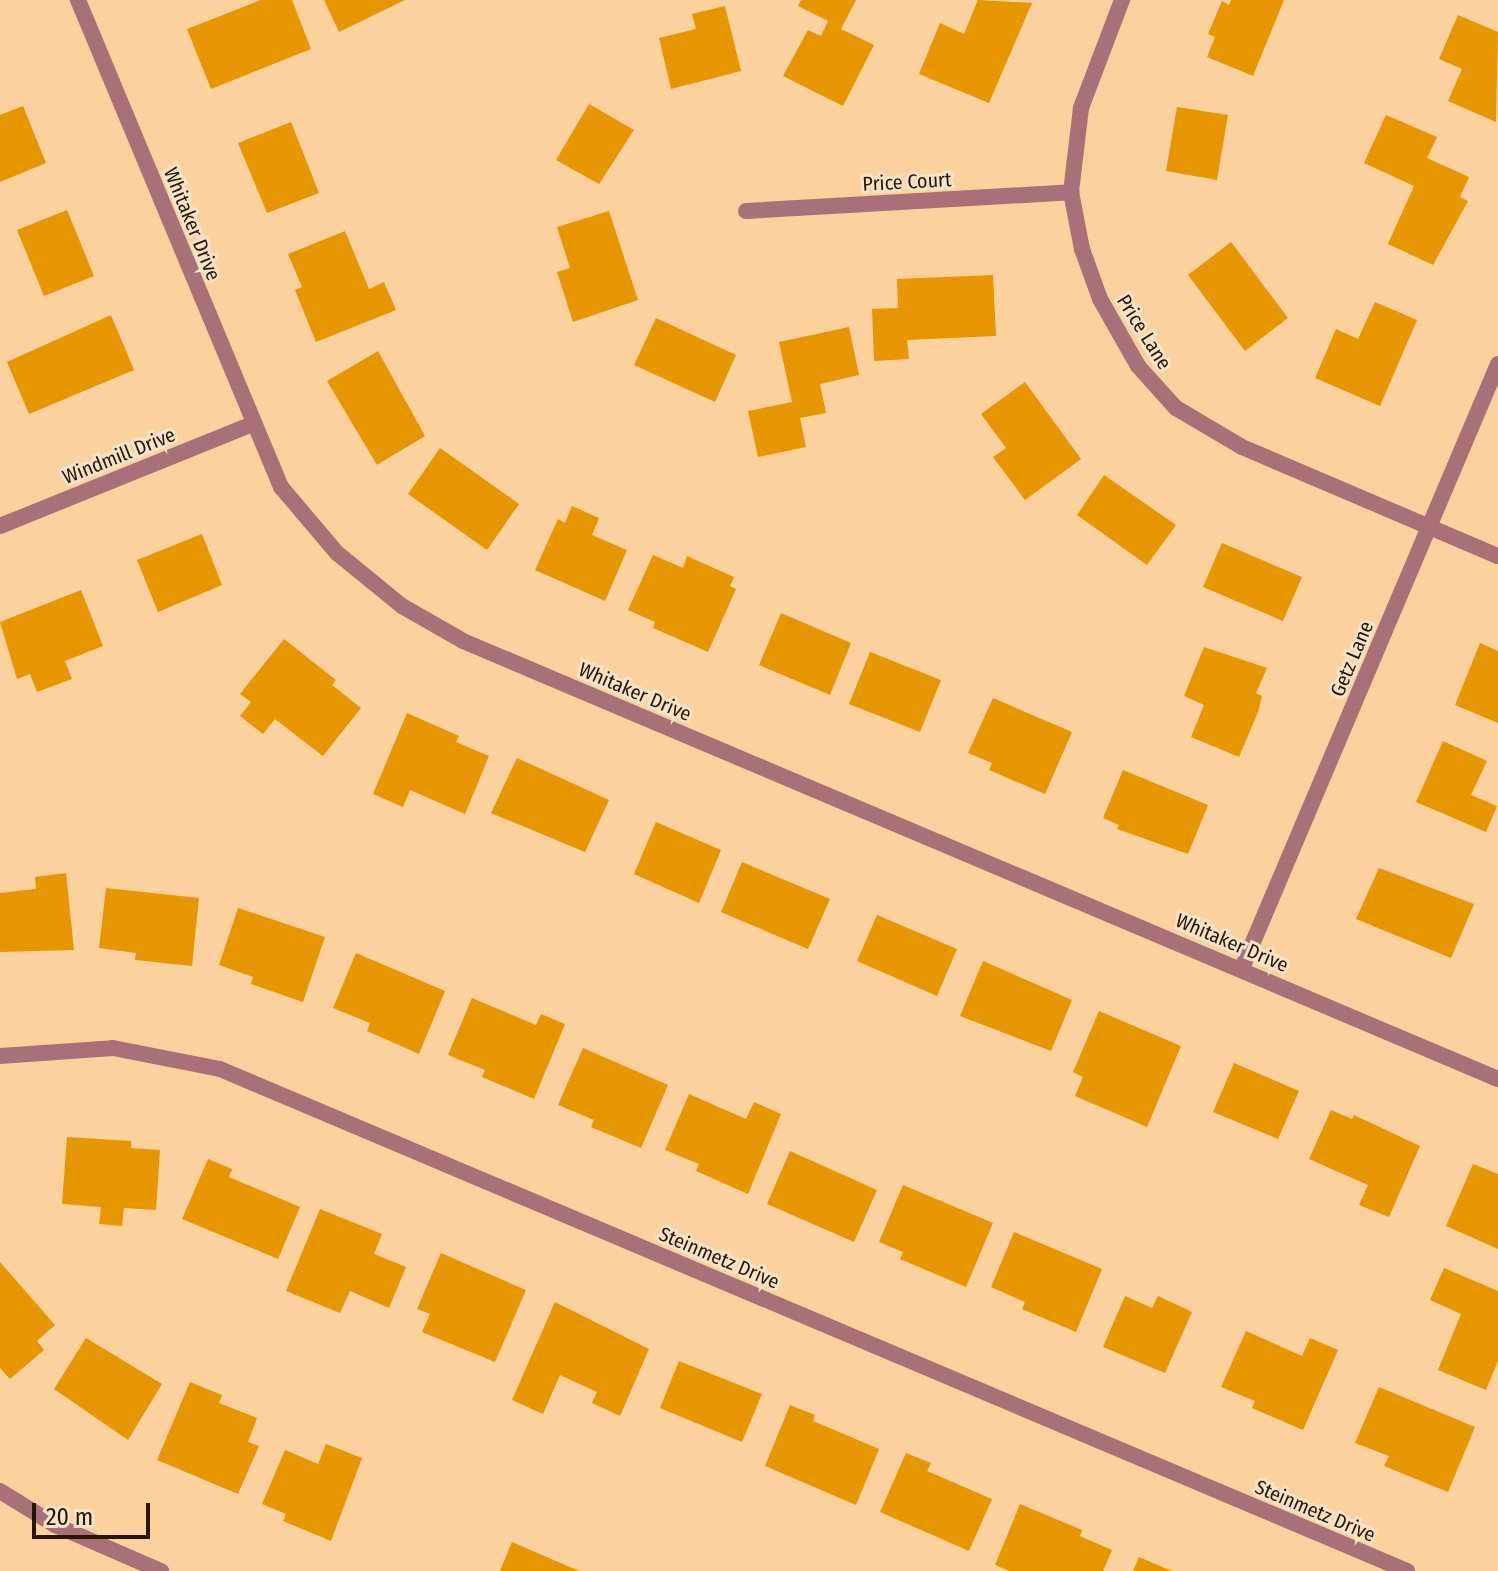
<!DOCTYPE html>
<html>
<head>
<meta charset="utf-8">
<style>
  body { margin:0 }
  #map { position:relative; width:1498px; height:1571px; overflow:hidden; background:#fcd19d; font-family:"Fira Sans Condensed",sans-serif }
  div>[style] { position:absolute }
  .building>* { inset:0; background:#e69700 }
  .street>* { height:16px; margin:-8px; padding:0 8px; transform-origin:8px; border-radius:8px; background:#a97177 }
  span { translate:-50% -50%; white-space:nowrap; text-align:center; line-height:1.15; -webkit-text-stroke:6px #f8e3c9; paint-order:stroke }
  .street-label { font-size:20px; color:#2a1600 }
  .scale { position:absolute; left:32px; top:1503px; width:118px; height:36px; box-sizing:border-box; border:4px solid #2a1600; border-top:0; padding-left:10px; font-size:24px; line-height:28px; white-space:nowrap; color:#2a1600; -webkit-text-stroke:6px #f8e3c9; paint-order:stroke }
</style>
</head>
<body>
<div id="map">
  <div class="building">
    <div style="clip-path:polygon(261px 0,292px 0,311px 49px,211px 89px,187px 29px)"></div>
    <div style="clip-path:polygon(324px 0,405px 0,339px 32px)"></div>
    <div style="clip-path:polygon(801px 0,856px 0,841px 29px,874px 45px,843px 106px,783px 76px,808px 30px,821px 36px,828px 21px,798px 6px)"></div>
    <div style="clip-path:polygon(978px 0,1032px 3px,989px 103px,919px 74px,940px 23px,964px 34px)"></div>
    <div style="clip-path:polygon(1231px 0,1284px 0,1253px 76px,1207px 57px,1215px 37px,1208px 34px,1222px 1px,1229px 5px)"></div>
    <div style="clip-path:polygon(725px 6px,741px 71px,671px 89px,659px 38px,696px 29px,692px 14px)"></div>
    <div style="clip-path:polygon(1458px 15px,1498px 32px,1496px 122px,1448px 101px,1462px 69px,1439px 59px)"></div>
    <div style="clip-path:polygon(589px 104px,634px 130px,599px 184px,556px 160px)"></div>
    <div style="clip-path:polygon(23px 106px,46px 163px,0 182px,0 115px)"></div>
    <div style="clip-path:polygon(1177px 107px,1228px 115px,1217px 180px,1166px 171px)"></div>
    <div style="clip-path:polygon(1386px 115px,1437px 137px,1427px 158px,1469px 177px,1460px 197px,1468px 201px,1433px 265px,1388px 244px,1414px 186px,1364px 163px)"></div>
    <div style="clip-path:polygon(291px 122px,319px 193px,267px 213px,238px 143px)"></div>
    <div style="clip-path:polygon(67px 210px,94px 276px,44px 296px,17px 230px)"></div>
    <div style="clip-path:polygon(609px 211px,638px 300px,573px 322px,557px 272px,570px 268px,557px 227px)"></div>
    <div style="clip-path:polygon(345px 231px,369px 289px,384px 282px,396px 310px,316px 342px,295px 290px,302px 287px,288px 254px)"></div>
    <div style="clip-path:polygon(1231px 242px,1288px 318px,1245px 351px,1188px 275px)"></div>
    <div style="clip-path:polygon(993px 275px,996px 336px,907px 340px,909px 359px,874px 361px,872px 309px,898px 308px,897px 279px)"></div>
    <div style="clip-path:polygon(1375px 302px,1417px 320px,1380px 406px,1315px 378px,1336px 329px,1358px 339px)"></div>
    <div style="clip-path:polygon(111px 315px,134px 370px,29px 414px,7px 362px)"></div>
    <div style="clip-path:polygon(656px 318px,736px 355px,715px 402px,634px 365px)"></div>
    <div style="clip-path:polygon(849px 327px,859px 375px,820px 384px,826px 413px,800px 418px,806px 447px,758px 457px,748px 411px,792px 402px,779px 342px)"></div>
    <div style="clip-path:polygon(378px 351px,425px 436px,377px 465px,327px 381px)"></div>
    <div style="clip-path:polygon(1025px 382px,1081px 459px,1025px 500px,993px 457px,1006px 448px,981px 414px)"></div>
    <div style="clip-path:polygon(440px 448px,519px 504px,487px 550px,408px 494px)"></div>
    <div style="clip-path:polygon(1104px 475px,1176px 525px,1147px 565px,1077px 515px)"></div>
    <div style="clip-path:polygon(572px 506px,599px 518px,592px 535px,627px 550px,605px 601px,535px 570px,558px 519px,565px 523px)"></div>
    <div style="clip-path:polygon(202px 534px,222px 585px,158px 612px,137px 560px)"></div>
    <div style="clip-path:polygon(1222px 543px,1302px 577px,1283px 621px,1203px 587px)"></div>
    <div style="clip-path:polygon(653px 555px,683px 568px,687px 556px,734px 577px,730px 586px,736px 589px,708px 652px,653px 628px,655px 622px,628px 610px)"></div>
    <div style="clip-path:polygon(81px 590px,103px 646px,65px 661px,72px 679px,37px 692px,30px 674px,17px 679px,0 622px)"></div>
    <div style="clip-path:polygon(781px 613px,851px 643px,830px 695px,759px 665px)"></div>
    <div style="clip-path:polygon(284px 639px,336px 680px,332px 685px,361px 708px,323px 756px,275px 719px,263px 734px,240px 716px,251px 702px,240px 694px)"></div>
    <div style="clip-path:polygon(1480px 643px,1498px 651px,1498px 723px,1455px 705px)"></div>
    <div style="clip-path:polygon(1204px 647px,1267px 668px,1256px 693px,1262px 696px,1258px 712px,1239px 757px,1191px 737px,1204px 705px,1184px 696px)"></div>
    <div style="clip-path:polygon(870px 652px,941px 680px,920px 732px,849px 704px)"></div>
    <div style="clip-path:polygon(993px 698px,1072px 732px,1045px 794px,989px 770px,992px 763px,968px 753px)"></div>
    <div style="clip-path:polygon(407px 713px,459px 736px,456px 742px,489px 756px,465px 814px,410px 790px,403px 807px,373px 794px)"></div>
    <div style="clip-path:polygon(1443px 741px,1487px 761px,1471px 795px,1497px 806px,1486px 832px,1416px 802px)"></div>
    <div style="clip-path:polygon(517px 758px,609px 800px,585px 852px,491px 813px)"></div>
    <div style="clip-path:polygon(1123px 770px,1208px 805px,1188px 854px,1117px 829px,1119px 825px,1103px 818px)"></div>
    <div style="clip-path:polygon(656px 822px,721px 850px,699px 903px,634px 874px)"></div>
    <div style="clip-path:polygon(742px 862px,830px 899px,808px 949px,721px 912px)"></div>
    <div style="clip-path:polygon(1379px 868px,1474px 904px,1451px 958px,1356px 919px)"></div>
    <div style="clip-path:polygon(66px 873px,74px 950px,0 952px,0 893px,36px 889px,35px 877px)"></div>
    <div style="clip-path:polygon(106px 888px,199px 898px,192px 966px,135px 960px,136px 953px,99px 948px)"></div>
    <div style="clip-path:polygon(238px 908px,325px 937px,303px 1002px,251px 984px,253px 977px,219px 965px)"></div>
    <div style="clip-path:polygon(877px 915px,957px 949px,937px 996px,857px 961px)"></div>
    <div style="clip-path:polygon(356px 953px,445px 991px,419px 1054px,367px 1031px,370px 1023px,333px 1008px)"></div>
    <div style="clip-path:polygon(983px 961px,1072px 1000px,1051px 1051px,960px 1016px)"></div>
    <div style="clip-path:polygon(472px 998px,536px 1025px,541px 1014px,565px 1024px,534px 1099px,482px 1077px,485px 1070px,448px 1055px)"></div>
    <div style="clip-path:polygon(1099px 1011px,1181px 1046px,1147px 1127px,1075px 1096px,1083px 1077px,1073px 1072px)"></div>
    <div style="clip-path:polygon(583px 1048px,668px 1085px,641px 1148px,591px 1127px,594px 1120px,558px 1105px)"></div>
    <div style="clip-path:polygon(1234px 1063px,1299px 1091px,1278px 1139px,1213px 1112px)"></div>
    <div style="clip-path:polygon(689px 1094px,746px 1119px,754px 1102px,781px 1114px,748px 1194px,696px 1171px,699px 1164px,665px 1150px)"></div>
    <div style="clip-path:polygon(1331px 1110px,1352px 1119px,1354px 1115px,1420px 1146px,1389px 1217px,1359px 1205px,1368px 1185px,1309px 1159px)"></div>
    <div style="clip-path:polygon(67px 1137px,131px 1141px,131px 1148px,160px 1150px,156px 1210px,124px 1208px,122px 1226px,99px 1224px,101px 1207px,62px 1204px)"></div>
    <div style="clip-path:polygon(790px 1151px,877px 1190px,854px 1242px,767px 1204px)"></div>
    <div style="clip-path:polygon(208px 1159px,232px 1169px,229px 1177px,300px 1207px,278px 1259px,182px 1219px)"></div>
    <div style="clip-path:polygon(1473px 1164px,1498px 1174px,1498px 1249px,1446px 1226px)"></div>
    <div style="clip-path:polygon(903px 1185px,993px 1223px,966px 1287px,900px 1259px,903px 1252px,879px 1242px)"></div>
    <div style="clip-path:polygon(320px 1209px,382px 1234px,374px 1254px,406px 1267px,389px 1308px,350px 1291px,340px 1313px,286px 1291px)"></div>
    <div style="clip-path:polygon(1014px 1232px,1102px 1269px,1076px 1332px,1022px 1309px,1025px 1302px,991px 1287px)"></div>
    <div style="clip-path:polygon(441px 1253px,526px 1290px,495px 1362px,422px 1332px,430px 1314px,417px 1309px)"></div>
    <div style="clip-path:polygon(0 1262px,55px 1325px,37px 1341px,44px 1350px,10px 1379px,0 1368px)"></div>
    <div style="clip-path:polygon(1444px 1268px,1498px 1291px,1498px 1361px,1486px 1390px,1438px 1370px,1461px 1314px,1430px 1300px)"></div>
    <div style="clip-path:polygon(1125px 1296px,1152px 1308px,1158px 1296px,1192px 1312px,1165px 1373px,1103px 1347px)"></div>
    <div style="clip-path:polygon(555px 1302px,649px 1349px,620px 1416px,592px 1403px,597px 1392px,560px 1375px,543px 1414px,512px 1400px)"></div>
    <div style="clip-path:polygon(1246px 1331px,1302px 1356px,1310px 1338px,1338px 1350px,1303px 1430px,1252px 1408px,1255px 1401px,1221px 1387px)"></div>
    <div style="clip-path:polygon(86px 1338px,162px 1384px,128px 1440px,54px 1389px)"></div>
    <div style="clip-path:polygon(679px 1361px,762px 1394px,742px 1442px,660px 1408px)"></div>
    <div style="clip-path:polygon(190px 1382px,222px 1395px,219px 1403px,257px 1418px,248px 1442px,259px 1446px,238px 1494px,157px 1460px)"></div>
    <div style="clip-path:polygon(1379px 1387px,1475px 1427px,1448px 1492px,1384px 1466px,1389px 1456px,1355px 1443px)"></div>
    <div style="clip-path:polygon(790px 1405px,815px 1415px,813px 1421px,879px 1449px,856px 1505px,765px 1466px)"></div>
    <div style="clip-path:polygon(326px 1444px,362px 1458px,331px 1541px,283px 1521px,286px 1514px,262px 1504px,285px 1450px,318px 1464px)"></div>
    <div style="clip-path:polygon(906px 1453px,931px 1463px,927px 1471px,992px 1499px,969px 1551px,880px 1512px)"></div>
    <div style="clip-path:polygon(1020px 1504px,1082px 1530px,1080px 1536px,1112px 1550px,1103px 1571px,1009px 1571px,995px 1565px)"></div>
    <div style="clip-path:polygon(512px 1542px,579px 1571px,500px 1571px)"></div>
    <div style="clip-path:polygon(1139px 1557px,1172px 1571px,1133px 1571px)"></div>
  </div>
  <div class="street">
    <div style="left:78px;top:0;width:528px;rotate:67.37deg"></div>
    <div style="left:281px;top:487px;width:87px;rotate:49.7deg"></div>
    <div style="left:337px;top:553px;width:84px;rotate:39.2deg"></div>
    <div style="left:402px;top:606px;width:70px;rotate:29.8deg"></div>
    <div style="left:463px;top:641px;width:1124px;rotate:22.94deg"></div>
    <div style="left:1122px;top:0;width:116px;rotate:110.8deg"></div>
    <div style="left:1081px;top:108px;width:85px;rotate:96.8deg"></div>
    <div style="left:1071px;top:192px;width:58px;rotate:79.1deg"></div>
    <div style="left:1082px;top:249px;width:53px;rotate:70.2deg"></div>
    <div style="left:1100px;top:299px;width:77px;rotate:60.4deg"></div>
    <div style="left:1138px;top:366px;width:57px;rotate:47.9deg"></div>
    <div style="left:1176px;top:408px;width:77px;rotate:30.6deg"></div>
    <div style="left:1242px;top:447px;width:278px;rotate:23.1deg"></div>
    <div style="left:746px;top:211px;width:326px;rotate:-3.3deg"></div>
    <div style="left:0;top:526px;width:272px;rotate:-22deg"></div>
    <div style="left:1242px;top:968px;width:656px;rotate:-67.03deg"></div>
    <div style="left:0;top:1056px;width:113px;rotate:-4deg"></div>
    <div style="left:113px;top:1048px;width:109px;rotate:11.1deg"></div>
    <div style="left:220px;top:1069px;width:1289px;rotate:22.92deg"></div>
    <div style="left:0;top:1491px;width:65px;rotate:31.7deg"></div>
    <div style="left:55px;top:1525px;width:116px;rotate:23.5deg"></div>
  </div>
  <div class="street-label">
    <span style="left:907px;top:182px;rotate:-3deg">Price Court</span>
    <span style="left:192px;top:224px;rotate:68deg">Whitaker Drive</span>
    <span style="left:1144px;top:332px;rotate:58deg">Price Lane</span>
    <span style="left:119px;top:456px;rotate:-22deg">Windmill Drive</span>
    <span style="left:1352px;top:659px;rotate:-67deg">Getz Lane</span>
    <span style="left:635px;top:692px;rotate:23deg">Whitaker Drive</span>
    <span style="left:1232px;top:943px;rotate:23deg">Whitaker Drive</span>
    <span style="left:719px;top:1258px;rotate:23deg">Steinmetz Drive</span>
    <span style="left:1315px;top:1511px;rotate:23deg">Steinmetz Drive</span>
  </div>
  <div class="scale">20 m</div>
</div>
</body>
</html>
